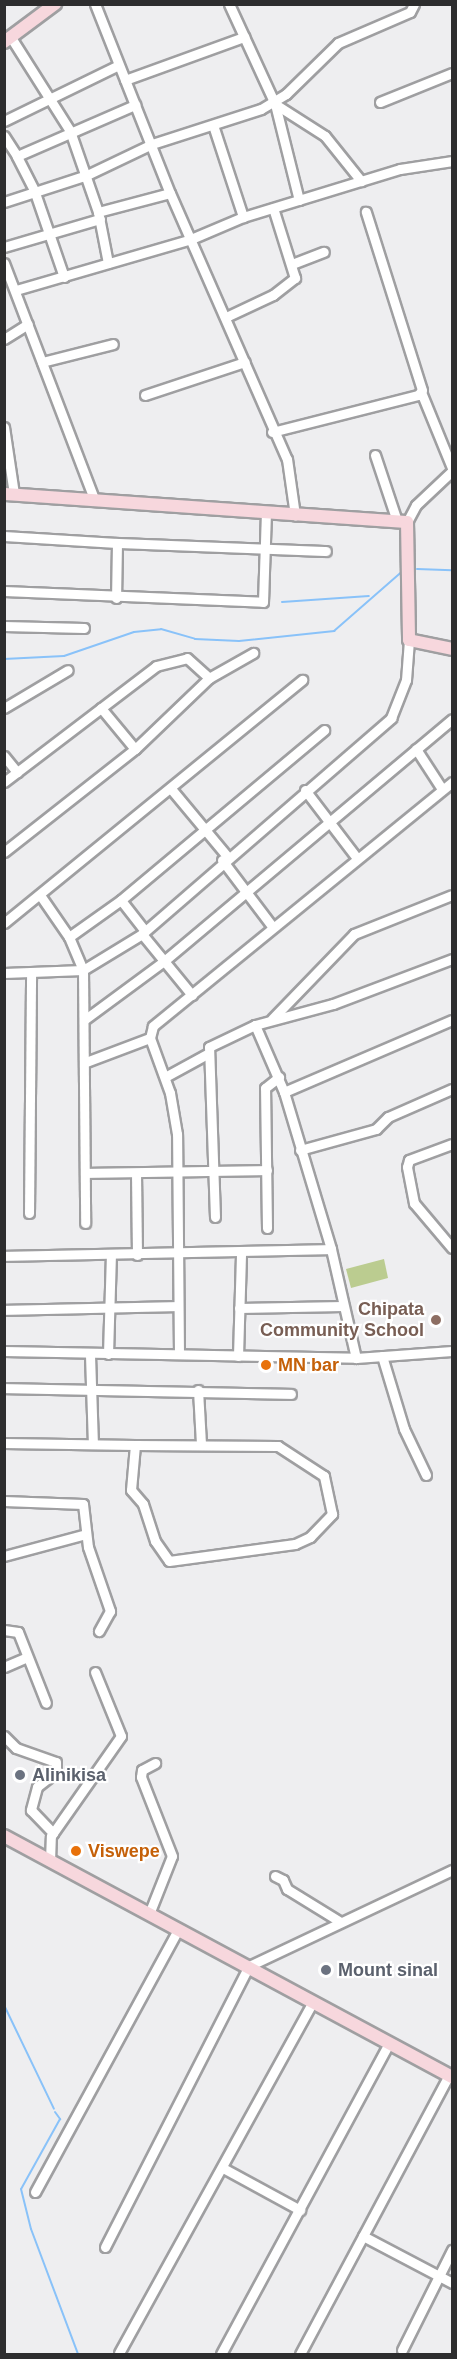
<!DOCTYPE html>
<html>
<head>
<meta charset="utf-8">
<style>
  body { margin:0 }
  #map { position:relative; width:457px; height:2359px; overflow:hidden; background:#eeeef0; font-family:Helvetica,sans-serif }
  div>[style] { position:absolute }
  .green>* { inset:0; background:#bbcc90 }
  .stream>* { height:2px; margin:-1px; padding:0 1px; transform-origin:1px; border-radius:1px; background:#89c2f9 }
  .roads { filter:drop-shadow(2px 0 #9f9fa1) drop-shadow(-2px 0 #9f9fa1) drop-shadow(0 2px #9f9fa1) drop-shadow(0 -2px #9f9fa1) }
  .street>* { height:9px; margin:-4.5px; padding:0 4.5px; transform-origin:4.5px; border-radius:4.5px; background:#fff }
  .secondary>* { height:12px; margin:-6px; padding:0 6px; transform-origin:6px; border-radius:6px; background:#f7d7dd }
  .dots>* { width:16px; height:16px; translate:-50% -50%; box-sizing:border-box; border:3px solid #fff; border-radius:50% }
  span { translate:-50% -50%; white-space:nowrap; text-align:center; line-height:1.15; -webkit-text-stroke:4.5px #fff; paint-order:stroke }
  .education-label { font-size:18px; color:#785e54; font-weight:700 }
  .right { translate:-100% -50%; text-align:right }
  .food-label { font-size:18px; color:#c56008; font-weight:700 }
  .left { translate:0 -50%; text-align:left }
  .worship-label { font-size:18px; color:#5b616d; font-weight:700 }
  .frame { position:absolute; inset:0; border:6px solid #2d2d2e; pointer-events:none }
</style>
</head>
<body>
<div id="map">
  <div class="green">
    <div style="clip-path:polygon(384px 1259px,388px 1278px,351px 1288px,346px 1269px)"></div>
  </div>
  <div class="stream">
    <div style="left:417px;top:569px;width:35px;rotate:2deg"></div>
    <div style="left:282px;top:602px;width:87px;rotate:-3.9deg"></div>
    <div style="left:4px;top:659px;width:60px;rotate:-2.9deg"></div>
    <div style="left:64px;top:656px;width:74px;rotate:-18.9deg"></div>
    <div style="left:134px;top:632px;width:27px;rotate:-6deg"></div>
    <div style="left:161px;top:629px;width:35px;rotate:16deg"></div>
    <div style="left:195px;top:639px;width:44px;rotate:2.6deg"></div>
    <div style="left:239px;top:641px;width:96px;rotate:-6deg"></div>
    <div style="left:334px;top:631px;width:93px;rotate:-41.1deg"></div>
    <div style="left:4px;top:2005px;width:115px;rotate:64.3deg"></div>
    <div style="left:55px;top:2112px;width:9px;rotate:54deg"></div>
    <div style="left:60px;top:2119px;width:80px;rotate:119.1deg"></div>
    <div style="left:21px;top:2189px;width:41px;rotate:76deg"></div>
    <div style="left:31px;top:2229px;width:134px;rotate:69.4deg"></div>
  </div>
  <div class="roads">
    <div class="street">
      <div style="left:95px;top:4px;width:203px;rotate:68.4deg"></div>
      <div style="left:170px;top:193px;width:291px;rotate:66.3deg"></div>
      <div style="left:287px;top:459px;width:57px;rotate:81.9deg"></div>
      <div style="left:229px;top:4px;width:110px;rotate:65.3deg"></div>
      <div style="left:275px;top:104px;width:99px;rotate:76deg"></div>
      <div style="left:10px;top:36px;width:112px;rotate:57.7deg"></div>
      <div style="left:70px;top:131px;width:86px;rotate:70.9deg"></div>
      <div style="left:98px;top:212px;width:52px;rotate:78.9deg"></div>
      <div style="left:125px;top:80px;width:127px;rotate:-19.9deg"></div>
      <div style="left:380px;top:102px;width:78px;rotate:-21.9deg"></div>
      <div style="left:275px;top:104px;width:59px;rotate:32.6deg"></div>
      <div style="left:325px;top:136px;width:58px;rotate:51.3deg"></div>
      <div style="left:4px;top:121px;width:126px;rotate:-26deg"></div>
      <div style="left:213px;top:125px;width:97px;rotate:71.9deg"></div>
      <div style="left:4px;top:136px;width:24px;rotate:57deg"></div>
      <div style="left:4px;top:202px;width:87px;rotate:-18deg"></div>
      <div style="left:87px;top:175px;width:72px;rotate:-25.5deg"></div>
      <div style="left:152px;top:144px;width:114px;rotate:-17.8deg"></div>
      <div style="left:261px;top:109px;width:29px;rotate:-31deg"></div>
      <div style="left:286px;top:94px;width:73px;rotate:-44.4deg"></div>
      <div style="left:338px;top:43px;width:78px;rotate:-23.3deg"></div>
      <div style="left:410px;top:12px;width:9px;rotate:-63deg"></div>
      <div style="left:98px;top:212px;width:74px;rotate:-14.8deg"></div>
      <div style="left:4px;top:247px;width:100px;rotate:-16.3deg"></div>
      <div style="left:4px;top:263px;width:253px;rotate:69.1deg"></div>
      <div style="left:292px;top:264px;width:34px;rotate:-21deg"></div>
      <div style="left:64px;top:277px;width:92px;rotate:-109deg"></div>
      <div style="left:34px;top:190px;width:38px;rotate:-117deg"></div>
      <div style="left:17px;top:156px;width:129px;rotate:-23.4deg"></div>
      <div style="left:16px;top:290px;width:182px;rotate:-16.2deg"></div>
      <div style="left:191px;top:239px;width:56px;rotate:-22.9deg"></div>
      <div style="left:243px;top:217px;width:164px;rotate:-17deg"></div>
      <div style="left:400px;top:169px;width:53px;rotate:-8.7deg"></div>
      <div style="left:226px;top:317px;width:52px;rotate:-25.1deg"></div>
      <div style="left:273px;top:295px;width:28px;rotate:-38deg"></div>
      <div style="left:295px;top:278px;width:73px;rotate:-107.4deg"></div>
      <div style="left:4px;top:339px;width:28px;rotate:-32deg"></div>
      <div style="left:42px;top:362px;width:73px;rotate:-14.2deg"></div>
      <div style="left:421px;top:392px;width:82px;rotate:67.8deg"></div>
      <div style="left:145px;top:395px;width:105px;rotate:-18.3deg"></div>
      <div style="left:4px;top:427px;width:68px;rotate:81.5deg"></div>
      <div style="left:272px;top:432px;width:151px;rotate:-14.2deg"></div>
      <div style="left:418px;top:395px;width:6px;rotate:-51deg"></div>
      <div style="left:422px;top:390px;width:187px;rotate:-107.5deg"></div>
      <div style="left:375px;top:455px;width:70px;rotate:71.6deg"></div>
      <div style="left:407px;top:522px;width:19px;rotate:-62deg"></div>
      <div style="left:416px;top:505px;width:50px;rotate:-43.4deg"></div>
      <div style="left:4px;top:536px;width:113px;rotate:3.5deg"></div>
      <div style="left:117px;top:543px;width:55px;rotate:91deg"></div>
      <div style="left:117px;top:543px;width:209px;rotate:2.2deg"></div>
      <div style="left:4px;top:591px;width:259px;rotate:2.4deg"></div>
      <div style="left:263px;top:602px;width:90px;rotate:-88.1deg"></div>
      <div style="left:4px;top:626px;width:80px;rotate:1.4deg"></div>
      <div style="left:4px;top:708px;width:74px;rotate:-30.7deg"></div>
      <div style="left:101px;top:708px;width:53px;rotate:50.3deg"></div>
      <div style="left:416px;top:749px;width:48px;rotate:57deg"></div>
      <div style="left:4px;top:756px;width:21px;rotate:51deg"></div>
      <div style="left:4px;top:782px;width:191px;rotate:-37.3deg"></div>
      <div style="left:156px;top:666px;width:32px;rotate:-14deg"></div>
      <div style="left:187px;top:658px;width:30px;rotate:42deg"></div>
      <div style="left:172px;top:790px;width:86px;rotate:50.2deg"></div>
      <div style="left:305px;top:790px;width:84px;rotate:52.7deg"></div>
      <div style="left:4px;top:852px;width:167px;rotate:-38.2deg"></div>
      <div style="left:135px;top:749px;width:103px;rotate:-43.8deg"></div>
      <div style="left:209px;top:678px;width:51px;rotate:-29.6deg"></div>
      <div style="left:222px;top:860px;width:83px;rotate:52.9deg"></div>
      <div style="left:40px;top:895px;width:51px;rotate:55.4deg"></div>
      <div style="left:69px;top:937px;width:36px;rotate:67deg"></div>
      <div style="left:83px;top:970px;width:253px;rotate:89.5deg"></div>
      <div style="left:4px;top:923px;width:385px;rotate:-39.2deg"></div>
      <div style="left:145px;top:931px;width:39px;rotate:-128deg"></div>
      <div style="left:121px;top:900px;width:265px;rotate:-39.9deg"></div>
      <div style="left:142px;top:934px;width:79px;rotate:50.7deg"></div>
      <div style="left:69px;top:937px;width:64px;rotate:-35.4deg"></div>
      <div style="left:4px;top:973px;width:79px;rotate:-2.2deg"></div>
      <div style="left:83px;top:970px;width:69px;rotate:-31.4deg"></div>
      <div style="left:142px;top:934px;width:330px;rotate:-40.9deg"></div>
      <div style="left:391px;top:718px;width:41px;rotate:-68.5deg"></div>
      <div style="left:406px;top:680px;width:40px;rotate:-85.7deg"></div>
      <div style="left:272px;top:1019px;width:118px;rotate:-46deg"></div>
      <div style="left:354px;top:934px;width:105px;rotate:-21.7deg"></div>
      <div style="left:84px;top:1020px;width:99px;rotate:-36.4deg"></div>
      <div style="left:164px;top:961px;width:376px;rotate:-40deg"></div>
      <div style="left:255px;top:1025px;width:73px;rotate:66.6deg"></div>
      <div style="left:284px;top:1092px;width:164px;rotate:73.3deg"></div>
      <div style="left:331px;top:1249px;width:112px;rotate:77.1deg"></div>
      <div style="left:86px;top:1062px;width:68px;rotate:-20.6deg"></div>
      <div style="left:165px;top:1077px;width:48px;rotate:-28.7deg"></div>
      <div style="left:284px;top:1092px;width:183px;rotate:-23.2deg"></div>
      <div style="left:452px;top:1144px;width:46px;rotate:159.6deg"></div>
      <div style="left:409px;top:1160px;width:7px;rotate:106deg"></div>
      <div style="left:407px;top:1167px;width:37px;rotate:79deg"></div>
      <div style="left:414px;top:1203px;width:59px;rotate:49.8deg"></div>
      <div style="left:300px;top:1150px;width:79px;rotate:-15.4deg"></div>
      <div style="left:376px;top:1129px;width:17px;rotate:-45deg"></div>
      <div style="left:388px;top:1117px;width:70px;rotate:-23.6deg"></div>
      <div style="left:86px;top:1173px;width:181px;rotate:-0.9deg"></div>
      <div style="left:136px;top:1173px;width:82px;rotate:89.3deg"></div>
      <div style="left:29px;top:1213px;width:241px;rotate:-89.5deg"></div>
      <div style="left:215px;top:1217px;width:170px;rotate:-92deg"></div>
      <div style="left:209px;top:1047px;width:51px;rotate:-25.6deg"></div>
      <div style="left:255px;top:1025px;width:81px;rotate:-15.1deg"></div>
      <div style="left:333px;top:1004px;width:127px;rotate:-20.7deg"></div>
      <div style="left:267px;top:1228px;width:140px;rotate:-90.8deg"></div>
      <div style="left:265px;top:1088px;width:18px;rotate:-38deg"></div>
      <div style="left:4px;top:1256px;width:327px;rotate:-1.2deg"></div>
      <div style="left:239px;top:1308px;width:104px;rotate:-1.1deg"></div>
      <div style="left:4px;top:1310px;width:172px;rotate:-1.3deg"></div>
      <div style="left:4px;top:1351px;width:352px;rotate:1.1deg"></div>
      <div style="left:356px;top:1358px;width:96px;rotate:-4.2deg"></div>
      <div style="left:108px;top:1354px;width:99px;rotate:-88.3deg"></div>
      <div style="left:179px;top:1354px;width:220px;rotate:-90.5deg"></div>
      <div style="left:177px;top:1134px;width:42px;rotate:-99.7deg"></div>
      <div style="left:170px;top:1093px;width:59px;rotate:-110deg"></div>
      <div style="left:150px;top:1038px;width:12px;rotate:-76deg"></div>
      <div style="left:153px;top:1026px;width:386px;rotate:-39.2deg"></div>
      <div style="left:90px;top:1355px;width:89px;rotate:88.1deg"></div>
      <div style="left:238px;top:1356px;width:103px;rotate:-88.3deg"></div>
      <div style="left:382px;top:1356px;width:76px;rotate:73.2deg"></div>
      <div style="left:404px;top:1429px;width:51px;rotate:64.4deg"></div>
      <div style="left:4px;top:1388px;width:287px;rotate:1.2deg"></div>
      <div style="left:198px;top:1390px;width:53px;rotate:86.8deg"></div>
      <div style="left:4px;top:1443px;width:131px;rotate:0.9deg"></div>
      <div style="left:135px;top:1445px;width:45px;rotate:95.1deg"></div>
      <div style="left:131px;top:1490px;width:18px;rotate:49deg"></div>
      <div style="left:143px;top:1504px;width:39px;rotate:72deg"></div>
      <div style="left:155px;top:1541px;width:24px;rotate:55deg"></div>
      <div style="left:169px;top:1561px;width:127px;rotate:-7.7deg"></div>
      <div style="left:295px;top:1544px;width:17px;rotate:-25deg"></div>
      <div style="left:310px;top:1537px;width:32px;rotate:-46deg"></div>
      <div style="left:332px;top:1514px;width:39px;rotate:-102deg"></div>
      <div style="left:324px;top:1476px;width:55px;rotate:-146.9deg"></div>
      <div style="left:278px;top:1446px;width:143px;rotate:-179.6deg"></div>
      <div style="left:4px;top:1501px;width:79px;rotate:2.2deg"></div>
      <div style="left:83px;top:1504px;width:43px;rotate:83.4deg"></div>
      <div style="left:88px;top:1547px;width:68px;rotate:71deg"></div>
      <div style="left:110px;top:1611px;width:23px;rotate:119deg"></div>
      <div style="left:4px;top:1556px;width:85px;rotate:-15deg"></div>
      <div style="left:4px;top:1630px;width:14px;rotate:8deg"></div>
      <div style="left:18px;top:1632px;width:76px;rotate:68.5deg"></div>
      <div style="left:4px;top:1667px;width:25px;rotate:-23deg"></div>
      <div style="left:4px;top:1736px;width:17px;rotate:45deg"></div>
      <div style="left:16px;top:1748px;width:42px;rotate:19.3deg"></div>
      <div style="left:56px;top:1762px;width:10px;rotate:90deg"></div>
      <div style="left:56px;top:1772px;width:24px;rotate:142deg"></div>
      <div style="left:37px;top:1787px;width:24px;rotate:105deg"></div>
      <div style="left:31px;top:1810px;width:32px;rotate:46deg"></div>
      <div style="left:50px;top:1861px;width:25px;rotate:-88deg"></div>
      <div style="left:51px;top:1836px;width:122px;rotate:-55deg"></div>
      <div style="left:121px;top:1736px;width:69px;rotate:-112.1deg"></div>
      <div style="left:275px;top:1876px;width:9px;rotate:27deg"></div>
      <div style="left:283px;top:1880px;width:10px;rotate:66deg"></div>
      <div style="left:287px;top:1889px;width:61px;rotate:31.6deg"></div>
      <div style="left:149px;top:1914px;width:62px;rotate:-68.4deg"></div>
      <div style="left:172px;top:1856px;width:85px;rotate:-111.4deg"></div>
      <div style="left:141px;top:1777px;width:7px;rotate:-82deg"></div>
      <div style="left:142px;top:1770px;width:15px;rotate:-28deg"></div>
      <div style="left:223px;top:2168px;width:88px;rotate:28.6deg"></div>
      <div style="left:35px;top:2192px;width:298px;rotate:-61.4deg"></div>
      <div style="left:363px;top:2236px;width:101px;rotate:27.8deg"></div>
      <div style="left:105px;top:2247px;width:316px;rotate:-62.9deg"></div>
      <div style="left:249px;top:1966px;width:225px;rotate:-25.3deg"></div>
      <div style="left:402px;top:2350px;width:112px;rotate:-63.4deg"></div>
      <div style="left:119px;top:2353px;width:401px;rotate:-61.1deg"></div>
      <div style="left:221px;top:2354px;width:353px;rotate:-61.6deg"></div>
      <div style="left:300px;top:2354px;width:316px;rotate:-61.9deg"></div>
    </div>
    <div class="secondary">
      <div style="left:4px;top:42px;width:64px;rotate:-36.7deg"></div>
      <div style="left:4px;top:494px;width:404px;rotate:4deg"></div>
      <div style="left:407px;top:522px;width:118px;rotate:89deg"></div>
      <div style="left:409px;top:640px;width:44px;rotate:11.8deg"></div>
      <div style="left:4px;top:1836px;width:509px;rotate:28.28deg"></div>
    </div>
  </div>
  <div class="dots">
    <div style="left:436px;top:1320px;background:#8d6e63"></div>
    <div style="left:266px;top:1365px;background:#e8710a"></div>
    <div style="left:20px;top:1775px;background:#6b7280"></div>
    <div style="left:76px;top:1851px;background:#e8710a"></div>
    <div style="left:326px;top:1970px;background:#6b7280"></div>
  </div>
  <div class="education-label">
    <span class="right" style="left:424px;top:1320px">Chipata<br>Community School</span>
  </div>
  <div class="food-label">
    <span class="left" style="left:278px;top:1365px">MN bar</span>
    <span class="left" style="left:88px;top:1851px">Viswepe</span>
  </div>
  <div class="worship-label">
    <span class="left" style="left:32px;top:1775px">Alinikisa</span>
    <span class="left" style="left:338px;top:1970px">Mount sinal</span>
  </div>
  <div class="frame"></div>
</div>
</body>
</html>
